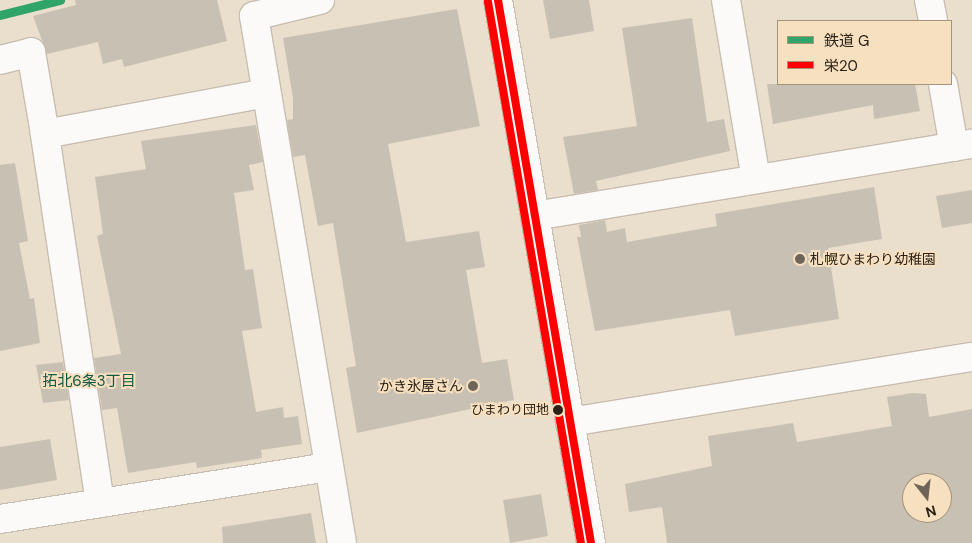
<!DOCTYPE html>
<html>
<head>
<meta charset="utf-8">
<style>
  body { margin:0 }
  #map { position:relative; width:972px; height:543px; overflow:hidden; background:#eadecd; font-family:"DM Sans","Noto Sans JP",sans-serif }
  div>[style] { position:absolute }
  .building>* { inset:0; background:#c8c1b3 }
  .roads { filter:drop-shadow(1px 0 #c7bdb0) drop-shadow(-1px 0 #c7bdb0) drop-shadow(0 1px #c7bdb0) drop-shadow(0 -1px #c7bdb0) }
  .minor>* { height:28px; margin:-14px; padding:0 14px; transform-origin:14px; border-radius:14px; background:#fcfaf8 }
  .tertiary>* { height:28px; margin:-14px; padding:0 14px; transform-origin:14px; border-radius:14px; background:#fcfaf8 }
  .bus-1>* { height:8px; margin:-4px; padding:0 4px; transform-origin:4px; border-radius:4px; background:#f00 }
  .bus-2>* { height:8px; margin:-4px; padding:0 4px; transform-origin:4px; border-radius:4px; background:#f00 }
  .rail-1>* { height:9px; margin:-4.5px; padding:0 4.5px; transform-origin:4.5px; border-radius:4.5px; background:#31a469 }
  .dots>* { width:14px; height:14px; translate:-50% -50%; box-sizing:border-box; border:2px solid #f7e0c0; border-radius:50% }
  span { translate:-50% -50%; white-space:nowrap; text-align:center; line-height:1.15; -webkit-text-stroke:4px #f7e0c0; paint-order:stroke }
  .bus-label { font-size:13px; color:#2b2217 }
  .right { translate:-100% -50%; text-align:right }
  .poi-label { font-size:14px; color:#2b2217 }
  .left { translate:0 -50%; text-align:left }
  .neighbourhood-label { font-size:15px; color:#0d5a44 }
  .legend { position:absolute; left:777px; top:20px; width:175px; height:65px; box-sizing:border-box; background:#f7e0c0; border:1px solid #a5947c; margin:0; padding:6px 9px; list-style:none; font-size:15px; color:#2b2217 }
  .legend li { display:flex; align-items:center; gap:10px; height:25px }
  .legend b { width:25px; border:1px solid #a5947c }
  .north { position:absolute; left:902px; top:473px; width:50px; height:50px; box-sizing:border-box; background:#f7e0c0; border:1px solid #a5947c; border-radius:50%; rotate:164deg; font-size:14px; font-weight:700; line-height:20px; text-align:center; color:#2b2217 }
  .north::after { content:''; display:block; margin:auto; width:18px; height:22px; background:#6e6457; clip-path:polygon(50% 0,100% 100%,50% 72%,0 100%) }
</style>
</head>
<body>
<div id="map">
  <div class="building">
    <div style="clip-path:polygon(75px 0,217px 0,227px 41px,124px 67px,122px 59px,103px 64px,98px 42px,47px 54px,33px 16px,76px 5px)"></div>
    <div style="clip-path:polygon(543px 0,589px 0,594px 31px,550px 39px)"></div>
    <div style="clip-path:polygon(457px 9px,480px 126px,388px 144px,406px 242px,479px 231px,485px 267px,466px 270px,482px 363px,507px 359px,514px 400px,357px 433px,346px 368px,356px 366px,333px 223px,318px 226px,305px 155px,293px 157px,287px 120px,293px 119px,293px 98px,283px 38px)"></div>
    <div style="clip-path:polygon(692px 18px,707px 122px,724px 119px,730px 151px,596px 181px,598px 190px,574px 194px,563px 137px,637px 126px,622px 28px)"></div>
    <div style="clip-path:polygon(767px 84px,915px 84px,920px 111px,874px 119px,873px 105px,773px 124px)"></div>
    <div style="clip-path:polygon(256px 125px,263px 162px,249px 165px,254px 190px,234px 193px,245px 270px,253px 269px,262px 328px,242px 331px,256px 412px,283px 407px,284px 418px,298px 416px,302px 444px,261px 450px,262px 458px,197px 468px,196px 462px,128px 473px,117px 408px,102px 410px,94px 358px,121px 354px,97px 236px,103px 234px,95px 177px,146px 169px,141px 141px)"></div>
    <div style="clip-path:polygon(15px 163px,28px 241px,19px 243px,30px 299px,34px 298px,40px 343px,0 351px,0 165px)"></div>
    <div style="clip-path:polygon(874px 187px,882px 239px,828px 248px,839px 319px,735px 336px,730px 310px,595px 331px,577px 237px,581px 237px,579px 225px,605px 220px,607px 232px,625px 228px,627px 242px,717px 226px,715px 214px)"></div>
    <div style="clip-path:polygon(972px 190px,972px 223px,942px 228px,936px 196px)"></div>
    <div style="clip-path:polygon(63px 362px,69px 400px,43px 403px,36px 365px)"></div>
    <div style="clip-path:polygon(evenodd,913px 393px,926px 394px,929px 417px,972px 409px,972px 543px,667px 543px,662px 507px,629px 512px,625px 484px,712px 466px,708px 436px,793px 423px,797px 442px,892px 426px,887px 397px,913px 393px,912px 483px,942px 483px,942px 513px,912px 513px,912px 483px)"></div>
    <div style="clip-path:polygon(50px 439px,57px 480px,0 490px,0 447px)"></div>
    <div style="clip-path:polygon(541px 494px,548px 536px,510px 543px,503px 500px)"></div>
    <div style="clip-path:polygon(311px 513px,316px 543px,223px 543px,222px 527px)"></div>
  </div>
  <div class="roads">
    <div class="minor">
      <div style="left:320px;top:0;width:68px;rotate:166.4deg"></div>
      <div style="left:254px;top:16px;width:534px;rotate:80.52deg"></div>
      <div style="left:726px;top:0;width:181px;rotate:80.5deg"></div>
      <div style="left:929px;top:0;width:21px;rotate:79deg"></div>
      <div style="left:0;top:60px;width:32px;rotate:-14deg"></div>
      <div style="left:31px;top:52px;width:83px;rotate:80.3deg"></div>
      <div style="left:943px;top:84px;width:64px;rotate:80.1deg"></div>
      <div style="left:535px;top:216px;width:443px;rotate:-9.4deg"></div>
      <div style="left:570px;top:422px;width:407px;rotate:-9.2deg"></div>
      <div style="left:100px;top:503px;width:373px;rotate:-98.5deg"></div>
      <div style="left:45px;top:134px;width:225px;rotate:-10.5deg"></div>
      <div style="left:0;top:519px;width:333px;rotate:-9deg"></div>
    </div>
    <div class="tertiary">
      <div style="left:498px;top:0;width:551px;rotate:80.28deg"></div>
    </div>
  </div>
  <div class="bus-1">
    <div style="left:498px;top:0;width:551px;rotate:80.28deg"></div>
  </div>
  <div class="bus-2">
    <div style="left:488px;top:2px;width:549px;rotate:80.25deg"></div>
  </div>
  <div class="rail-1">
    <div style="left:0;top:15px;width:62px;rotate:-14deg"></div>
  </div>
  <div class="dots">
    <div style="left:800px;top:259px;background:#6e6457"></div>
    <div style="left:473px;top:386px;background:#6e6457"></div>
    <div style="left:558px;top:410px;background:#2b2217"></div>
  </div>
  <div class="bus-label">
    <span class="right" style="left:549px;top:410px">ひまわり団地</span>
  </div>
  <div class="poi-label">
    <span class="left" style="left:810px;top:259px">札幌ひまわり幼稚園</span>
    <span class="right" style="left:463px;top:386px">かき氷屋さん</span>
  </div>
  <div class="neighbourhood-label">
    <span style="left:89px;top:382px">拓北6条3丁目</span>
  </div>
  <ul class="legend">
  <li><b style="height:6px;background:#31a469"></b>鉄道 G</li>
  <li><b style="height:6px;background:#f00"></b>栄20</li>
  </ul>
  <div class="north">N</div>
</div>
</body>
</html>
